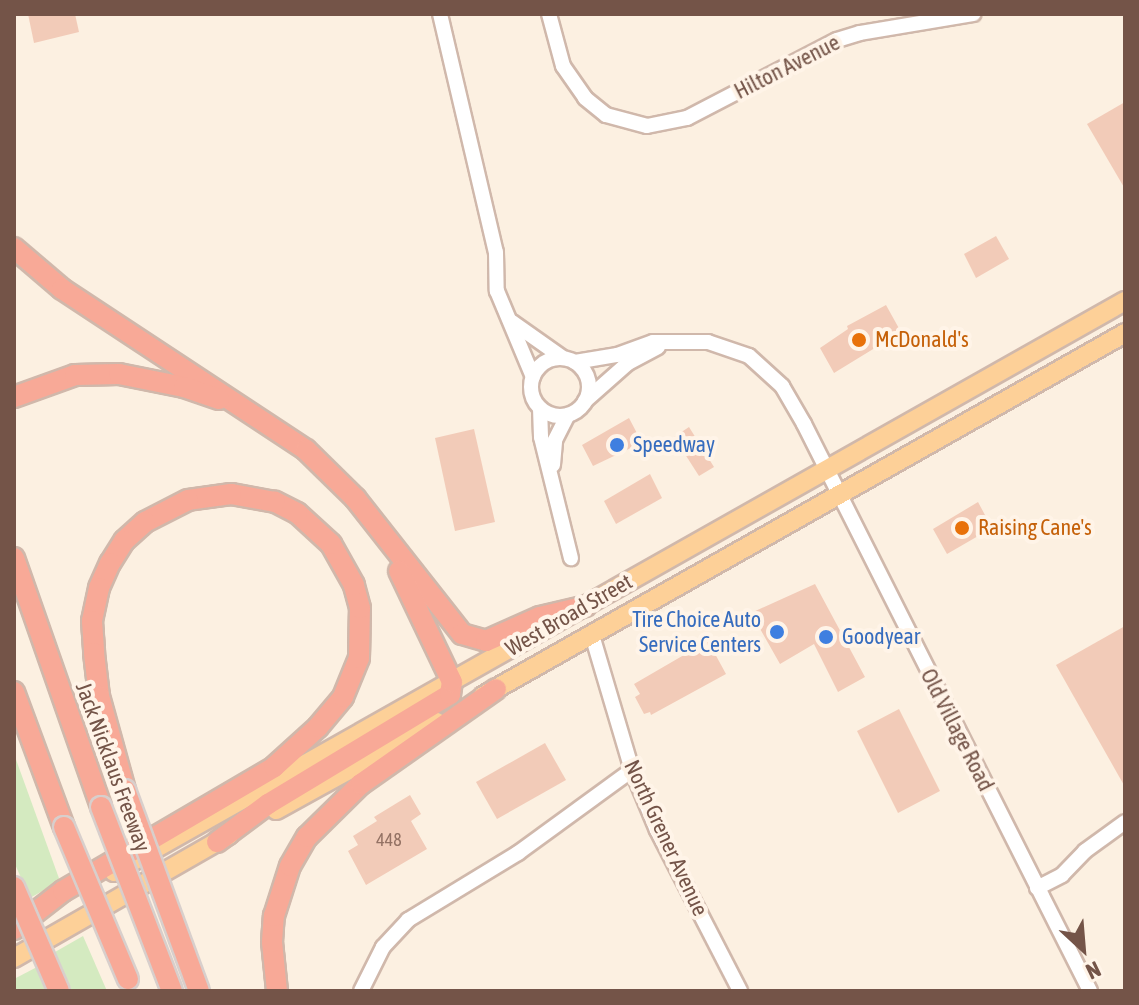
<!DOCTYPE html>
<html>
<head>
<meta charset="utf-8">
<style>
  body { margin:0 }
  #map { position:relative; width:1139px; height:1005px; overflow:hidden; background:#fcf0e1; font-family:"Asap Condensed",sans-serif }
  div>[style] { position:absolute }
  .green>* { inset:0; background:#d4eac0 }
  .building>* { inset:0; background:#f2cbb8 }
  .roads { filter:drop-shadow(2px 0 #d0b8ab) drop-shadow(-2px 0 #d0b8ab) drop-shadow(0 2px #d0b8ab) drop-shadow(0 -2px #d0b8ab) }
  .minor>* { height:14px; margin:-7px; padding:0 7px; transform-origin:7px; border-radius:7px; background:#fff }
  .minor>.ring { margin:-7px; padding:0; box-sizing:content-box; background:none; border:14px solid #fff; border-radius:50% }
  .major>* { height:18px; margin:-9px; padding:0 9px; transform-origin:9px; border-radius:9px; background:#fdd098 }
  .highway>* { height:20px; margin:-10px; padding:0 10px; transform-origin:10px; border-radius:10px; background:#f8a997 }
  .bridges { filter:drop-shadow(2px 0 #d8cfcc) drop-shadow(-2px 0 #d8cfcc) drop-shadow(0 2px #d8cfcc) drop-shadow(0 -2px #d8cfcc) }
  .highway-bridge>* { height:20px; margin:-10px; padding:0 10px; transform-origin:10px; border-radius:10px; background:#f8a997 }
  .dots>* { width:22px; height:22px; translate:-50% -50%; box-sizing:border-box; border:4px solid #fff4e8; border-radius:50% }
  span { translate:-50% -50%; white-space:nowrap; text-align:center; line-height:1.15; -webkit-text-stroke:8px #fff4e8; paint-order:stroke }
  .number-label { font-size:18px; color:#947264 }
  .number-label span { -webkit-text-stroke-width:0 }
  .street-label { font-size:22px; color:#745448 }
  .food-label { font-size:22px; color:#c56008 }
  .left { translate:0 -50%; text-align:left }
  .shop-label { font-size:22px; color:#366cbe }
  .right { translate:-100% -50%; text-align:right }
  .frame { position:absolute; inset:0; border:16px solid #745448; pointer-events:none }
  .north { position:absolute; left:1043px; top:909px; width:80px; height:80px; -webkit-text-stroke:6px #fff4e8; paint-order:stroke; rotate:154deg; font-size:22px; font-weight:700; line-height:32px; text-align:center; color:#745448 }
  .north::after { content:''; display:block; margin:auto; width:28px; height:36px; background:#745448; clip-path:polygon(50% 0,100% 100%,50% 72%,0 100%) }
</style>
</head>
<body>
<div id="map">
  <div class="green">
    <div style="clip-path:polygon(14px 754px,60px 881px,30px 898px,14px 862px)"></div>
    <div style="clip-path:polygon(83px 936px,107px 991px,72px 991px,55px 952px)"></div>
    <div style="clip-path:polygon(37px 967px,48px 991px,14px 991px,14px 979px)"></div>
  </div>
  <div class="building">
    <div style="clip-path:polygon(28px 14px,75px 14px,79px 32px,34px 43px)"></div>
    <div style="clip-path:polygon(1125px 102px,1125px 189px,1087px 124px)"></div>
    <div style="clip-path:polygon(996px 236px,1009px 259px,976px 278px,964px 254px)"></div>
    <div style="clip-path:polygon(886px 305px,901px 332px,834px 373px,820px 348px,848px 329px,847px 326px)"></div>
    <div style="clip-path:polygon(629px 418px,640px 439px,633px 443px,635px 446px,593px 466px,582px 445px)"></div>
    <div style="clip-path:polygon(689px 427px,714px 467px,699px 476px,674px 437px)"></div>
    <div style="clip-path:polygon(474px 429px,495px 522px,455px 531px,435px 438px)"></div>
    <div style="clip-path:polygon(650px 474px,662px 498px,616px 524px,604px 501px)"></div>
    <div style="clip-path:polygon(978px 502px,992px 528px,947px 554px,933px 529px)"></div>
    <div style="clip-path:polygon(815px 584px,865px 677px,838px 692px,814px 644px,780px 664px,751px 613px)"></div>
    <div style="clip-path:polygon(1125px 626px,1125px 787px,1056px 665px)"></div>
    <div style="clip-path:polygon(708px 641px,726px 674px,651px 715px,650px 712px,644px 714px,635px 697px,640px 694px,634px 684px)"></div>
    <div style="clip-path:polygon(899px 709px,940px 791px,898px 813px,857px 731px)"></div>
    <div style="clip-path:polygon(545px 743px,566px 780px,497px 819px,476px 782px)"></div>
    <div style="clip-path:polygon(410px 795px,421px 814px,411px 821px,427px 849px,366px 885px,348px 851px,358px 845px,353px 836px,377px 821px,374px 817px)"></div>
  </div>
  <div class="roads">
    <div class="minor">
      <div style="left:440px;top:14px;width:244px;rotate:76.8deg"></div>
      <div style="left:496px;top:252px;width:39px;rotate:89deg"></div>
      <div style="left:497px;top:291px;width:93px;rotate:67.3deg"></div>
      <div style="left:549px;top:14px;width:54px;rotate:74.9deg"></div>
      <div style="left:563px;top:66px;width:39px;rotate:55deg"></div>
      <div style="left:585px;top:98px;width:27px;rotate:39deg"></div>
      <div style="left:606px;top:115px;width:42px;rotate:15deg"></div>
      <div style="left:647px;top:126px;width:41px;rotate:-11.3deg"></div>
      <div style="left:687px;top:118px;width:169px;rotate:-27.5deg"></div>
      <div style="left:837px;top:40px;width:24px;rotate:-17deg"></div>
      <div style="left:860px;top:33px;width:115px;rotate:-9.5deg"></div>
      <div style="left:512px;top:322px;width:62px;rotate:35.2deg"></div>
      <div class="ring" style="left:531px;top:358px;width:44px;height:44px"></div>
      <div style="left:575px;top:362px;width:43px;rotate:-9.5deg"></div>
      <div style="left:617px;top:355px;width:38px;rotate:-20deg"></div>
      <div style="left:653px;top:342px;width:55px"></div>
      <div style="left:708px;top:342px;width:43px;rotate:18.9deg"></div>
      <div style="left:749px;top:356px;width:45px;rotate:42.3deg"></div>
      <div style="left:782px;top:386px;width:44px;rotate:59.9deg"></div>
      <div style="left:804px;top:424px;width:635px;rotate:63.23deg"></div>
      <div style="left:585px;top:401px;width:57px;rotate:-41.5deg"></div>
      <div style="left:628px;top:363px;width:34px;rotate:-28deg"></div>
      <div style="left:540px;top:408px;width:29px;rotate:88deg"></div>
      <div style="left:541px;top:437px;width:125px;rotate:76.1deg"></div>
      <div style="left:553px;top:465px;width:25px;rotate:-85deg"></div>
      <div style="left:555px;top:440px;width:28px;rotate:-63deg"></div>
      <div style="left:592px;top:635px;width:141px;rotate:73.5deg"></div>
      <div style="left:632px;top:770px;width:65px;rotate:67.4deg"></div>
      <div style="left:657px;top:830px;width:181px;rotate:62.7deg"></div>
      <div style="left:1037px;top:888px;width:28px;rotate:-27deg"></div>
      <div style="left:1062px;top:875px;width:33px;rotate:-46deg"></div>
      <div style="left:1085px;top:851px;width:49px;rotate:-35.9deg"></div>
      <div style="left:361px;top:991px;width:49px;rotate:-63.4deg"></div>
      <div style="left:383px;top:947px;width:37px;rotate:-47deg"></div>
      <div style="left:408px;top:920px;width:129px;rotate:-31.3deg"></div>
      <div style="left:518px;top:853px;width:141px;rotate:-36.1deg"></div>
    </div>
    <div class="major">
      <div style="left:483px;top:696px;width:738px;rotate:-29.48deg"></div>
      <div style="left:276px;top:810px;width:183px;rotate:-28.8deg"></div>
      <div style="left:114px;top:872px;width:1161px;rotate:-29.46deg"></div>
      <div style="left:14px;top:958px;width:248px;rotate:-29.8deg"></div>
    </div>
    <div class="highway">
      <div style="left:14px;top:248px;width:63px;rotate:40.5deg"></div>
      <div style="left:62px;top:289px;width:292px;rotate:33.4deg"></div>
      <div style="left:306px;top:450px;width:69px;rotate:44.4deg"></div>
      <div style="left:355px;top:498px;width:173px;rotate:51.8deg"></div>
      <div style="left:462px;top:634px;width:25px;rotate:16deg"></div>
      <div style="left:486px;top:641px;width:59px;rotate:-24deg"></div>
      <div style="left:540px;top:617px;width:47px;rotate:-13.4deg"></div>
      <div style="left:14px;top:397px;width:65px;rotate:-19.8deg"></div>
      <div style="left:75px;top:375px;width:44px;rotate:-1.3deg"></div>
      <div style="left:119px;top:374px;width:66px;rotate:11.3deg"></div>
      <div style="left:184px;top:387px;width:37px;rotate:19deg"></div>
      <div style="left:14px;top:558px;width:264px;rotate:70.7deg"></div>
      <div style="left:14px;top:692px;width:144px;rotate:69.7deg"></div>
      <div style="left:217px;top:842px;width:64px;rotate:-36.7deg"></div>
      <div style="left:268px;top:804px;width:213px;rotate:-31.1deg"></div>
      <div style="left:450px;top:694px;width:12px;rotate:-81deg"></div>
      <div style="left:452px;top:682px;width:123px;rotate:-115.5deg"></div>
      <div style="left:14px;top:929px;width:62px;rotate:-37.8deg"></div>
      <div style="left:63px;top:891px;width:245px;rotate:-30.4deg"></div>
      <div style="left:274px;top:767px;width:59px;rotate:-42.3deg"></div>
      <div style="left:318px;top:727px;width:39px;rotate:-50deg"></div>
      <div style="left:343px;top:697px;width:42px;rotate:-67.7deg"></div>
      <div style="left:359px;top:658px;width:50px;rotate:-88.9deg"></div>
      <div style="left:360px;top:608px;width:24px;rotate:-105deg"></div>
      <div style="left:354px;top:585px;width:47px;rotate:-119.3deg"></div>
      <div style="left:331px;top:544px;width:46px;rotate:-137.6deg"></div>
      <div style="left:297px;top:513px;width:25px;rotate:-153deg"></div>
      <div style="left:275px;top:502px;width:45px;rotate:-169.7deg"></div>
      <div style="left:231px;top:494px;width:43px;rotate:172.1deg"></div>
      <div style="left:188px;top:500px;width:48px;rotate:152.9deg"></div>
      <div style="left:145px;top:522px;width:28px;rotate:138deg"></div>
      <div style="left:124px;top:541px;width:26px;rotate:122deg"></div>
      <div style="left:110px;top:563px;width:27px;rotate:114deg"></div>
      <div style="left:99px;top:588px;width:34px;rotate:102deg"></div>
      <div style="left:92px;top:621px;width:32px;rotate:86deg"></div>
      <div style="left:94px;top:653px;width:43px;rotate:83.4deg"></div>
      <div style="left:99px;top:696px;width:98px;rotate:74.5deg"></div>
      <div style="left:277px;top:991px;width:49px;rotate:-95.8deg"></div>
      <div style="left:272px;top:942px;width:26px;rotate:-86deg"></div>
      <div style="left:274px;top:916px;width:52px;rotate:-72.3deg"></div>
      <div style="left:290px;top:866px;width:34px;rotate:-60deg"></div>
      <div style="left:307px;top:837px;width:76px;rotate:-44.5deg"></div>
      <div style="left:361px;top:784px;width:165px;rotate:-35.1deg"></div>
    </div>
  </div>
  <div class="bridges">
    <div class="highway-bridge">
      <div style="left:125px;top:790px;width:214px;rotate:69.8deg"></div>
      <div style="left:101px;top:807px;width:197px;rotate:68.9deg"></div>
      <div style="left:64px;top:827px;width:165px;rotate:67.2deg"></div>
      <div style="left:14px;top:887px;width:113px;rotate:66.6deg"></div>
    </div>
  </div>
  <div class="dots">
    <div style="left:859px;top:340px;background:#e8710a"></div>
    <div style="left:617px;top:445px;background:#3f7fe0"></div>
    <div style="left:962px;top:528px;background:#e8710a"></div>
    <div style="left:777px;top:632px;background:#3f7fe0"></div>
    <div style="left:826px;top:637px;background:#3f7fe0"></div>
  </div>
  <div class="number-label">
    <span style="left:389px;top:840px">448</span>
  </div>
  <div class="street-label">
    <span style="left:787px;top:67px;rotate:-27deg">Hilton Avenue</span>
    <span style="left:569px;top:615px;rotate:-30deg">West Broad Street</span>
    <span style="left:957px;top:730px;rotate:63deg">Old Village Road</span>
    <span style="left:113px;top:767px;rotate:70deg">Jack Nicklaus Freeway</span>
    <span style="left:666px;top:838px;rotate:65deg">North Grener Avenue</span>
  </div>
  <div class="food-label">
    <span class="left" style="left:875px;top:340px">McDonald's</span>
    <span class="left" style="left:978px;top:528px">Raising Cane's</span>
  </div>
  <div class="shop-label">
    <span class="left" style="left:633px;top:445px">Speedway</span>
    <span class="right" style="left:761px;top:632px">Tire Choice Auto<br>Service Centers</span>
    <span class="left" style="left:842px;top:637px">Goodyear</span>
  </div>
  <div class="frame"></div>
  <div class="north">N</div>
</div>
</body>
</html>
